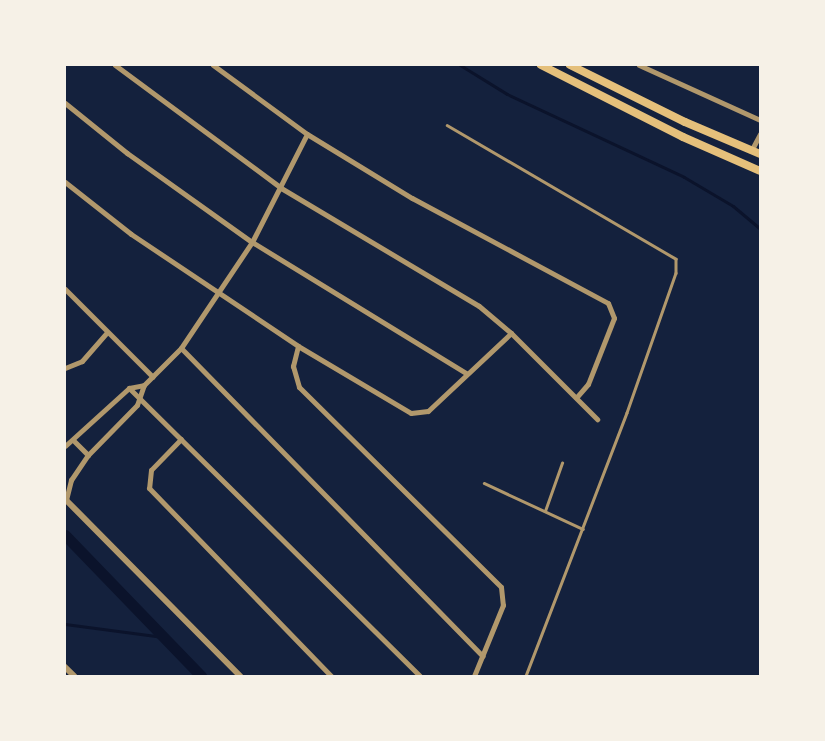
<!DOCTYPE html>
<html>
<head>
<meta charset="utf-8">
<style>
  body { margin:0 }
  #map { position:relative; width:825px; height:741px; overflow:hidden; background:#14213d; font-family:"DM Sans",sans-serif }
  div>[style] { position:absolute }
  .stream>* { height:3px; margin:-1.5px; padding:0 1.5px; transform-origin:1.5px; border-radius:1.5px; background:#0b132b }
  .canal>* { height:11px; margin:-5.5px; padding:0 5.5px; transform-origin:5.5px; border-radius:5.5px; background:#0b132b }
  .service>* { height:2.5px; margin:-1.25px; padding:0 1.25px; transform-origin:1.25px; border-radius:1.25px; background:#b1986c }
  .minor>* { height:5px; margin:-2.5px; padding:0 2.5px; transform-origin:2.5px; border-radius:2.5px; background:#b1986c }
  .tertiary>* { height:6px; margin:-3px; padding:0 3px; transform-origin:3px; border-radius:3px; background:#b1986c }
  .trunk>* { height:8px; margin:-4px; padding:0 4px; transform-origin:4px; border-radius:4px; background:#e5c07b }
  span { translate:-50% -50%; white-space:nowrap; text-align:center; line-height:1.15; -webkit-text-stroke:5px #f6f1e7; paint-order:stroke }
  .frame { position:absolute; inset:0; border:66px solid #f6f1e7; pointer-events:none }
</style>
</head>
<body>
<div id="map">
  <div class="stream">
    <div style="left:460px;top:65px;width:55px;rotate:31.7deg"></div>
    <div style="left:507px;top:94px;width:195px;rotate:25.1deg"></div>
    <div style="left:684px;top:177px;width:57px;rotate:30.6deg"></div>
    <div style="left:733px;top:206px;width:35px;rotate:40deg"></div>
    <div style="left:65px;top:624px;width:99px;rotate:7.6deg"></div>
  </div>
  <div class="canal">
    <div style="left:65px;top:535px;width:196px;rotate:46deg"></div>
  </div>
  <div class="service">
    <div style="left:447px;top:125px;width:265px;rotate:30.3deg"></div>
    <div style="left:676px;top:259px;width:14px;rotate:90deg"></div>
    <div style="left:676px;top:273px;width:148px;rotate:109.3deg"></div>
    <div style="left:627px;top:413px;width:282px;rotate:111deg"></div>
    <div style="left:484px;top:483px;width:109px;rotate:24.9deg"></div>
    <div style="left:545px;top:511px;width:51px;rotate:-70.5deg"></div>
  </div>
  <div class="minor">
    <div style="left:115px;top:65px;width:207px;rotate:36.5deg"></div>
    <div style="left:281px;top:188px;width:230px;rotate:30.8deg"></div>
    <div style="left:479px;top:306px;width:42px;rotate:40.2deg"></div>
    <div style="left:511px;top:333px;width:122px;rotate:45deg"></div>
    <div style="left:213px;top:65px;width:117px;rotate:36.3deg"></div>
    <div style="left:307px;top:134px;width:123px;rotate:31.4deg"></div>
    <div style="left:412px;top:198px;width:222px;rotate:28.2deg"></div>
    <div style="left:608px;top:303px;width:16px;rotate:68deg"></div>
    <div style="left:614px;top:318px;width:71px;rotate:111.5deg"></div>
    <div style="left:588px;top:384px;width:18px;rotate:131deg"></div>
    <div style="left:639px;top:65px;width:133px;rotate:24.4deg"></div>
    <div style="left:65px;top:103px;width:80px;rotate:38.9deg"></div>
    <div style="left:127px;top:153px;width:153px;rotate:35.5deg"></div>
    <div style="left:252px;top:242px;width:252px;rotate:31.5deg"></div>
    <div style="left:751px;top:151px;width:19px;rotate:-62deg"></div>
    <div style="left:65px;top:182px;width:84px;rotate:38.2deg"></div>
    <div style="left:131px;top:234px;width:201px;rotate:33.8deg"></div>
    <div style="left:298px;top:346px;width:131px;rotate:30.7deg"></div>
    <div style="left:411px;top:413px;width:17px;rotate:-7deg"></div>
    <div style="left:428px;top:411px;width:114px;rotate:-43.2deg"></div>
    <div style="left:65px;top:289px;width:124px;rotate:45deg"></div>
    <div style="left:298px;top:346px;width:21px;rotate:104deg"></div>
    <div style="left:293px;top:366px;width:22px;rotate:74deg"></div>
    <div style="left:299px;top:387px;width:284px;rotate:44.7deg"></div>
    <div style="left:501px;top:587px;width:18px;rotate:84deg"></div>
    <div style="left:503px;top:605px;width:77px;rotate:112.2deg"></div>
    <div style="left:181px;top:348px;width:431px;rotate:45.6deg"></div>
    <div style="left:65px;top:368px;width:18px;rotate:-22deg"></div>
    <div style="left:82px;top:361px;width:38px;rotate:-49deg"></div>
    <div style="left:129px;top:388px;width:409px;rotate:44.7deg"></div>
    <div style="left:181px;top:439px;width:43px;rotate:134.1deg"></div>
    <div style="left:151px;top:470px;width:18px;rotate:96deg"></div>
    <div style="left:149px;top:488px;width:262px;rotate:45.9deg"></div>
    <div style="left:74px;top:441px;width:20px;rotate:45deg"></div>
    <div style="left:65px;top:446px;width:86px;rotate:-42.2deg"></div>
    <div style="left:129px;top:388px;width:15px;rotate:-11deg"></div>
    <div style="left:144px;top:385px;width:52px;rotate:-45deg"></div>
    <div style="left:181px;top:348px;width:128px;rotate:-56.2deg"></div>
    <div style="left:252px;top:242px;width:121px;rotate:-63deg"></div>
    <div style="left:66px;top:500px;width:21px;rotate:-76deg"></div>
    <div style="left:71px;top:480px;width:30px;rotate:-56deg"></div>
    <div style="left:88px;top:455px;width:70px;rotate:-45.6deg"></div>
    <div style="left:137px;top:405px;width:21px;rotate:-71deg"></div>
  </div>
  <div class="tertiary">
    <div style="left:65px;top:499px;width:249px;rotate:45.3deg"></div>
    <div style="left:65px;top:667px;width:13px;rotate:45deg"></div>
  </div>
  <div class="trunk">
    <div style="left:541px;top:65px;width:159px;rotate:26.9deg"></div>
    <div style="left:683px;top:137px;width:84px;rotate:23.8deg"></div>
    <div style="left:570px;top:65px;width:128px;rotate:26.4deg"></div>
    <div style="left:685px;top:122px;width:82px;rotate:23.1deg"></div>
  </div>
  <div class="frame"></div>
</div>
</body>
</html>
